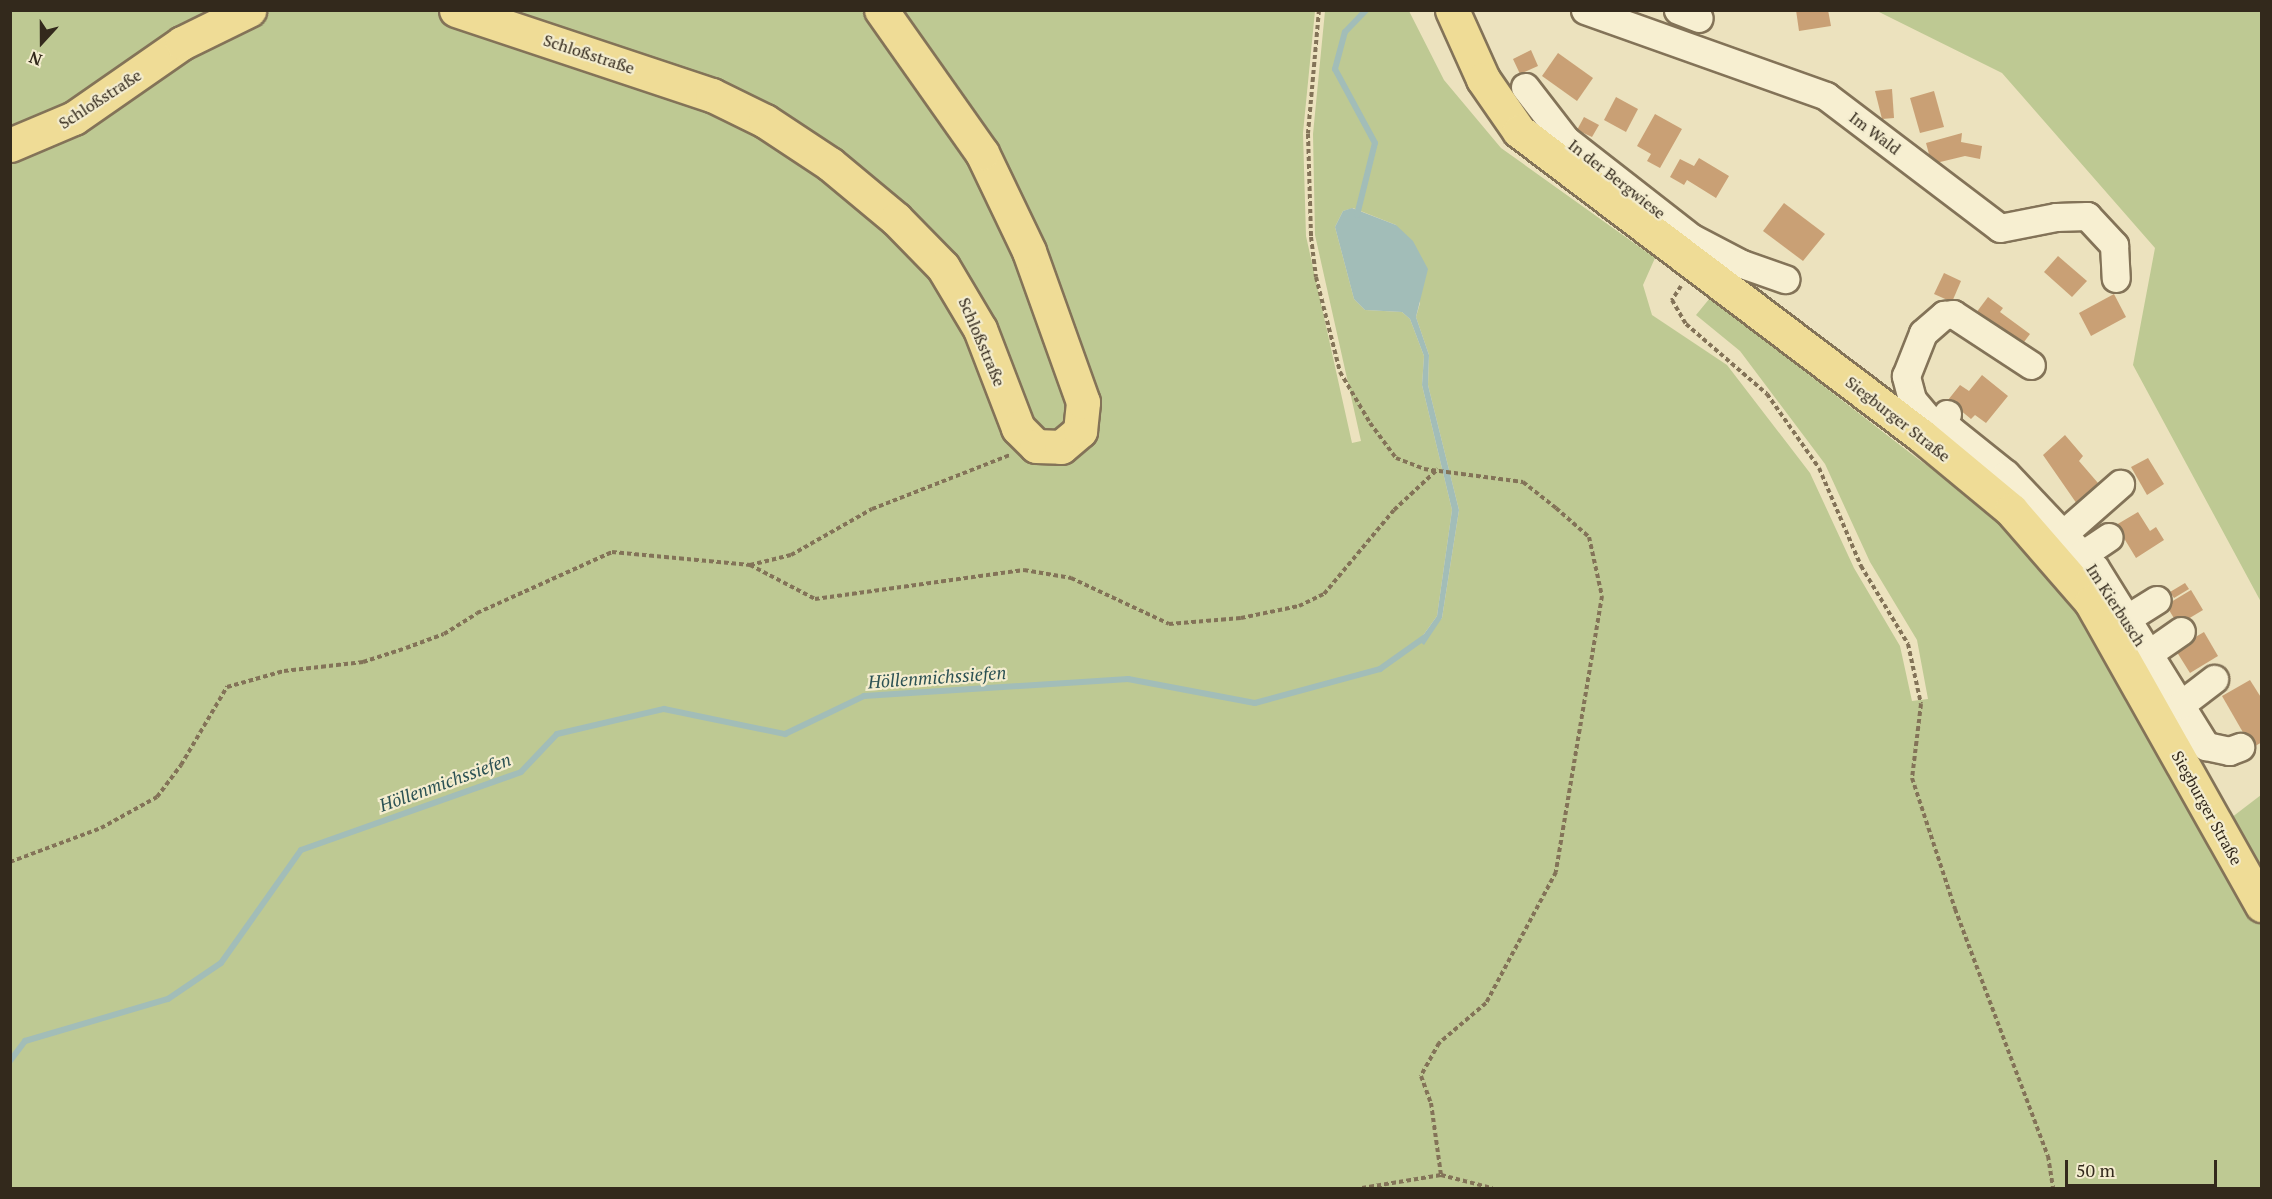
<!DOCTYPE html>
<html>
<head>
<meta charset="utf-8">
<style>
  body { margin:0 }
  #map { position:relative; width:2272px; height:1199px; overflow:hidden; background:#ece2be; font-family:"PT Serif",serif }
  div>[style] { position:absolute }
  .green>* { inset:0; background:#bec993 }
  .water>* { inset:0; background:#a2bdb8 }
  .stream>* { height:6px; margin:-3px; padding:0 3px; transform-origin:3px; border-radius:3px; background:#a2bdb8 }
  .building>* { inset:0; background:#c9a075 }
  .path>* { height:4px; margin-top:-2px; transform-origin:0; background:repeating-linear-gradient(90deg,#837358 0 4.5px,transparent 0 7.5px) }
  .roads { filter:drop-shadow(2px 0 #837358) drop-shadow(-2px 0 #837358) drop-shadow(0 2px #837358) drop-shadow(0 -2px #837358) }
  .minor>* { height:27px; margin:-13.5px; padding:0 13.5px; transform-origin:13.5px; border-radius:13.5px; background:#f7efd1 }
  .major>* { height:33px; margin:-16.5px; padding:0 16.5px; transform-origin:16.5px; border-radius:16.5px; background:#efdc96 }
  span { translate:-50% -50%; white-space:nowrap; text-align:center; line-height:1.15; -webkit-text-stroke:4.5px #f3ecce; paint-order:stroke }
  .street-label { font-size:16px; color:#33291c }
  .water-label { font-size:18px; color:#2b5153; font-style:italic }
  .frame { position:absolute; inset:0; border:12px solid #33291c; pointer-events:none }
  .north { position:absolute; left:12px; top:12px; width:60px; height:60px; -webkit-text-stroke:4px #f3ecce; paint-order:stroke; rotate:201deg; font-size:16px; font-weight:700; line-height:24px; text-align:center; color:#33291c }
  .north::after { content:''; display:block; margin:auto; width:21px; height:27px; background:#33291c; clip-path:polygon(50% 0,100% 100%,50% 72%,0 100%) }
  .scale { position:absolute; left:2065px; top:1160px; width:152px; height:27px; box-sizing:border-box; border:3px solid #33291c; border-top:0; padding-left:8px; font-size:18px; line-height:21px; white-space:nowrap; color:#33291c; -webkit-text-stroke:4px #f3ecce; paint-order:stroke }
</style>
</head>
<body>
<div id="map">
  <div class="green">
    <div style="clip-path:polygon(evenodd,10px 11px,1315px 11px,1303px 133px,1306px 236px,1352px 443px,1361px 441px,1315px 235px,1313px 134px,1325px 11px,1409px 11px,1444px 80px,1501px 148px,1655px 258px,1643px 285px,1652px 315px,1727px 365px,1810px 473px,1854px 568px,1900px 646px,1912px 701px,1928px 699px,1917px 640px,1870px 562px,1825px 464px,1740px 351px,1696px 315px,1710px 298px,1918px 459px,2091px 581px,2261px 912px,2261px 1188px,11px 1188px,10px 11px,1353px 208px,1396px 225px,1420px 303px,1416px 317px,1429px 355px,1428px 385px,1459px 510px,1442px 618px,1419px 641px,1437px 616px,1452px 510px,1422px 385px,1424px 356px,1410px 319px,1402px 312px,1365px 310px,1354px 299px,1335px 227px,1343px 211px,1353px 208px)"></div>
    <div style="clip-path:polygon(1877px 11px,2261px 11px,2261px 602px,2133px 365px,2155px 248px,2002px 73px)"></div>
    <div style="clip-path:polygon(2261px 795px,2261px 904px,2223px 824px)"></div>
  </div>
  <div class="water">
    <div style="clip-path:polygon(1352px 208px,1396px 225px,1413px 241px,1428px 269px,1416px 317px,1429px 355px,1428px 385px,1459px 510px,1442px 618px,1424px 645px,1419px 641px,1437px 616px,1452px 510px,1422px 385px,1424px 356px,1410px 319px,1402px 312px,1365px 310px,1354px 299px,1335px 227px,1343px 211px)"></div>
  </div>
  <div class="stream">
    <div style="left:1357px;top:215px;width:74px;rotate:-76deg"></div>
    <div style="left:1375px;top:143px;width:84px;rotate:-118.4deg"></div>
    <div style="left:1335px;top:69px;width:38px;rotate:-75deg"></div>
    <div style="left:1345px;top:32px;width:30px;rotate:-46deg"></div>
    <div style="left:10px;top:1061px;width:25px;rotate:-53deg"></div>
    <div style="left:25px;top:1041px;width:149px;rotate:-16.4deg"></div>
    <div style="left:168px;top:999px;width:64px;rotate:-34.2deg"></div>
    <div style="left:221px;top:963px;width:138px;rotate:-54.7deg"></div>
    <div style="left:301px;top:850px;width:233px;rotate:-19.5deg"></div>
    <div style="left:521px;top:772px;width:52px;rotate:-46.5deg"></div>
    <div style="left:557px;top:734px;width:110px;rotate:-13.2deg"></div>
    <div style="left:664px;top:709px;width:124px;rotate:11.7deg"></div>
    <div style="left:785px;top:734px;width:88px;rotate:-25.7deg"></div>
    <div style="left:864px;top:696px;width:265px;rotate:-3.7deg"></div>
    <div style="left:1128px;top:679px;width:129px;rotate:10.7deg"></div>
    <div style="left:1255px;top:703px;width:130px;rotate:-15.2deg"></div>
    <div style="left:1380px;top:669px;width:55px;rotate:-35.4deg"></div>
  </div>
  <div class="building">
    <div style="clip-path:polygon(1796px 10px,1828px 10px,1831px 26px,1799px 31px)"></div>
    <div style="clip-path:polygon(1531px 50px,1538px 66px,1520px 74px,1513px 59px)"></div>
    <div style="clip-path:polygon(1558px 53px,1593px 78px,1577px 101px,1542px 76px)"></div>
    <div style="clip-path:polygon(1892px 89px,1894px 118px,1882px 119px,1875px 91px)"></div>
    <div style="clip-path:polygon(1934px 91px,1944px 127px,1920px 133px,1910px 98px)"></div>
    <div style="clip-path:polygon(1616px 97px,1638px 109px,1626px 132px,1604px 120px)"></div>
    <div style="clip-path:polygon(1655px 114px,1682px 129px,1660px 168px,1647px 161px,1651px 154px,1637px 146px)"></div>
    <div style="clip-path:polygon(1584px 117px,1599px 125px,1592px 137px,1577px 130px)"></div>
    <div style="clip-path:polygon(1962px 133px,1961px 142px,1982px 146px,1980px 159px,1965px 156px,1936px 163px,1930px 158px,1926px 143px)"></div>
    <div style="clip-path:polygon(1699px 158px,1729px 176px,1716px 198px,1687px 180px,1684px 185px,1670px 177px,1680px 159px,1694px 166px)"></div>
    <div style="clip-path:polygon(1784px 203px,1825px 234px,1803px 261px,1763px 231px)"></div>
    <div style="clip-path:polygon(2058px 256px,2087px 281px,2072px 297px,2044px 272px)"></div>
    <div style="clip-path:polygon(1944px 273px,1961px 281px,1952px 302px,1934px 294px)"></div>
    <div style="clip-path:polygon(2114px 294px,2126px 317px,2091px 336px,2079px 313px)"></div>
    <div style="clip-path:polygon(1988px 297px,2003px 308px,2000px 312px,2030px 334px,2018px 350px,1973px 317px)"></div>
    <div style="clip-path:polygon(1982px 375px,2008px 396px,1986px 423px,1975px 415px,1971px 419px,1948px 400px,1960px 385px,1969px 391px)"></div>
    <div style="clip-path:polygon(2065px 435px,2083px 456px,2079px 461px,2098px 483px,2077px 504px,2043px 455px)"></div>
    <div style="clip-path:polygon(2148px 458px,2164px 484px,2147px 495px,2131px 467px)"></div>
    <div style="clip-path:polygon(2138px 512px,2150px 531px,2156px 527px,2164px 540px,2136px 558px,2116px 525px)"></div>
    <div style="clip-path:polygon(2185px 583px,2189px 589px,2174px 598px,2170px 592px)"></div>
    <div style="clip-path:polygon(2191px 590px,2203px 610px,2178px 625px,2166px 605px)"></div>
    <div style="clip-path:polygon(2204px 632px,2218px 656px,2190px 673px,2175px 649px)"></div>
    <div style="clip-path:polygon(2250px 680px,2262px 699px,2262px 742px,2252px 748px,2222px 696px)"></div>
  </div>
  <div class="path">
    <div style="left:1319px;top:10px;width:124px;rotate:95.1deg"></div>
    <div style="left:1308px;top:134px;width:103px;rotate:88.3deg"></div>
    <div style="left:1311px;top:237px;width:40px;rotate:82.9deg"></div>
    <div style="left:1316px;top:277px;width:98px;rotate:75.8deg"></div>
    <div style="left:1340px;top:372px;width:59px;rotate:59.5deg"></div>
    <div style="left:1370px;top:423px;width:44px;rotate:53.4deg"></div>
    <div style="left:1396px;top:458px;width:30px;rotate:21deg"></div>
    <div style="left:1424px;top:469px;width:100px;rotate:7.5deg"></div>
    <div style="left:1523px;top:482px;width:42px;rotate:38.2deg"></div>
    <div style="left:1556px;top:508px;width:44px;rotate:41.3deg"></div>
    <div style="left:1589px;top:537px;width:60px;rotate:77.6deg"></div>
    <div style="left:1602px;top:596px;width:280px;rotate:99.5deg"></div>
    <div style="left:1556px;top:872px;width:149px;rotate:118.1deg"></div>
    <div style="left:1486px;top:1003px;width:62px;rotate:139.6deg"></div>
    <div style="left:1439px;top:1043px;width:38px;rotate:119deg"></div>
    <div style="left:1421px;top:1076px;width:29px;rotate:70deg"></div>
    <div style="left:1431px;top:1103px;width:73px;rotate:82.1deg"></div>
    <div style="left:1681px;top:286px;width:17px;rotate:123deg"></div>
    <div style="left:1672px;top:300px;width:28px;rotate:60deg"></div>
    <div style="left:1686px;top:324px;width:107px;rotate:40.8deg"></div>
    <div style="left:1767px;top:394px;width:90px;rotate:54.9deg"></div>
    <div style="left:1819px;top:468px;width:107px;rotate:66.8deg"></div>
    <div style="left:1861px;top:566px;width:91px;rotate:58.9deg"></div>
    <div style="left:1908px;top:644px;width:61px;rotate:77.8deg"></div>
    <div style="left:1921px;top:704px;width:75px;rotate:96.9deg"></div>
    <div style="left:1912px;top:778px;width:138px;rotate:71.8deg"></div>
    <div style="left:1955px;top:909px;width:264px;rotate:69.4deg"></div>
    <div style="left:2048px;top:1156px;width:32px;rotate:81deg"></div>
    <div style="left:750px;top:565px;width:42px;rotate:-13.7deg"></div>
    <div style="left:791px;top:555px;width:93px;rotate:-29.6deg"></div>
    <div style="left:872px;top:509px;width:148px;rotate:-21.4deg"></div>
    <div style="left:10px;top:862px;width:97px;rotate:-20.5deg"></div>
    <div style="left:101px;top:828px;width:64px;rotate:-29deg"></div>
    <div style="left:157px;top:797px;width:40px;rotate:-53deg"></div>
    <div style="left:181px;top:765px;width:91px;rotate:-59.5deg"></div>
    <div style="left:227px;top:687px;width:59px;rotate:-15.7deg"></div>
    <div style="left:284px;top:671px;width:80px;rotate:-6.5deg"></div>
    <div style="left:363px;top:662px;width:45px;rotate:-18deg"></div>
    <div style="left:406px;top:648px;width:40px;rotate:-20.2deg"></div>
    <div style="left:444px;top:634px;width:39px;rotate:-32deg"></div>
    <div style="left:477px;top:613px;width:148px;rotate:-24.3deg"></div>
    <div style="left:612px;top:552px;width:139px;rotate:5.4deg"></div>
    <div style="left:750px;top:565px;width:73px;rotate:27.6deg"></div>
    <div style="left:815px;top:599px;width:211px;rotate:-7.9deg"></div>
    <div style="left:1024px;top:570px;width:48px;rotate:9.7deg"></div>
    <div style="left:1071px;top:578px;width:108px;rotate:25.1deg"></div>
    <div style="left:1169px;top:624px;width:72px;rotate:-4.8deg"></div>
    <div style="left:1241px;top:618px;width:59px;rotate:-11.7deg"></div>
    <div style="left:1299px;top:606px;width:28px;rotate:-26deg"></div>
    <div style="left:1324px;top:594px;width:109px;rotate:-50.2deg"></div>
    <div style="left:1394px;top:510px;width:60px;rotate:-43deg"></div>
    <div style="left:1362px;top:1188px;width:80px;rotate:-9.3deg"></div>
    <div style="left:1441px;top:1175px;width:53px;rotate:14.3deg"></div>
  </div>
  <div class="roads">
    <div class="minor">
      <div style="left:1585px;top:10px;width:256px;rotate:19.6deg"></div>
      <div style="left:1826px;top:96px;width:218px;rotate:37.2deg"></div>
      <div style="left:2000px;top:228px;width:57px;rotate:-11.1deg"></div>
      <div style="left:2056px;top:217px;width:31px;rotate:-2deg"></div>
      <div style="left:2087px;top:216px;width:40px;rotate:47deg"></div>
      <div style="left:2114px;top:245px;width:33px;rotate:87deg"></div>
      <div style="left:1678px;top:10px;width:22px;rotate:21deg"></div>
      <div style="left:1525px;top:87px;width:67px;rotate:52.3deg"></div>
      <div style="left:1566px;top:140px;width:160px;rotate:37.9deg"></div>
      <div style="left:1692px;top:238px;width:56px;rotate:27.5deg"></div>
      <div style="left:1742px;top:264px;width:46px;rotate:19.2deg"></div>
      <div style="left:1947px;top:414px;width:18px;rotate:128deg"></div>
      <div style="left:1936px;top:428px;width:38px;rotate:-130deg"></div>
      <div style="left:1912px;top:399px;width:24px;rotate:-105deg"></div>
      <div style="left:1906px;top:376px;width:46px;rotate:-68.4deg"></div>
      <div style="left:1923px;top:333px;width:28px;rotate:-41deg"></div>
      <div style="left:1944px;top:315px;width:9px;rotate:-6deg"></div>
      <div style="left:1953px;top:314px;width:93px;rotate:33.2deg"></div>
      <div style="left:1922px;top:436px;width:16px;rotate:-30deg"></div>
      <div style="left:1936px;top:428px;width:15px;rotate:8deg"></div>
      <div style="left:1951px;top:430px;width:70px;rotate:38.7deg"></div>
      <div style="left:2006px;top:474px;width:129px;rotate:46.6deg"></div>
      <div style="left:2095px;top:568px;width:210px;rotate:58.1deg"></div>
      <div style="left:2206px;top:746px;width:24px;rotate:12deg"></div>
      <div style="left:2229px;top:751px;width:12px;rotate:-20deg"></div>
      <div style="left:2063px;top:534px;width:76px;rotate:-41.3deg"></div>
      <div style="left:2082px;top:555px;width:32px;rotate:-34deg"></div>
      <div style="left:2126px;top:619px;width:36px;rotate:-32deg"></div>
      <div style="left:2148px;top:654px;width:40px;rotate:-34.9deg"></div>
      <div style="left:2180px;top:705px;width:43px;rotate:-37.4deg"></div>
    </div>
    <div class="major">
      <div style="left:456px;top:10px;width:270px;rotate:18.4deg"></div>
      <div style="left:712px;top:95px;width:59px;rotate:26.1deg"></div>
      <div style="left:765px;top:121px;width:78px;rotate:33.5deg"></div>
      <div style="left:830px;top:164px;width:86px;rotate:39.8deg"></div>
      <div style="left:896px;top:219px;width:67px;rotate:45.6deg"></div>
      <div style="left:943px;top:267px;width:72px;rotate:59.2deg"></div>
      <div style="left:980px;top:329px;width:106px;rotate:69deg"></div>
      <div style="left:1018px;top:428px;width:25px;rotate:45deg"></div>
      <div style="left:1036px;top:446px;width:25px;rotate:2deg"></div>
      <div style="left:1061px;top:447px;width:25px;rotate:-40deg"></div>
      <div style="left:1080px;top:431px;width:29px;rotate:-84deg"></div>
      <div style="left:1083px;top:402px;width:160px;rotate:-109.7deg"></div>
      <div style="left:1029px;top:251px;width:109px;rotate:-115.6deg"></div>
      <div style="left:982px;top:153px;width:175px;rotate:-125.2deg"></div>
      <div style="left:1452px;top:10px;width:76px;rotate:65.8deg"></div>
      <div style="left:1483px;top:79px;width:63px;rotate:55.3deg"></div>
      <div style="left:1519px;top:131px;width:505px;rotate:37.12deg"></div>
      <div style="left:1922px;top:436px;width:116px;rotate:39.7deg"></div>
      <div style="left:2011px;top:510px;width:122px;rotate:49deg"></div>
      <div style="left:2091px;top:602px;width:348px;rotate:60.6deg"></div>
      <div style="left:10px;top:145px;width:69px;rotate:-22.9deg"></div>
      <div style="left:74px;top:118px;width:131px;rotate:-34.8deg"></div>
      <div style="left:182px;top:43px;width:75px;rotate:-26.2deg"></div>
    </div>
  </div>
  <div class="street-label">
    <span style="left:589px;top:54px;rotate:18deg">Schloßstraße</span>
    <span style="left:100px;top:99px;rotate:-33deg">Schloßstraße</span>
    <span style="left:1875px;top:133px;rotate:37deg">Im Wald</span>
    <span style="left:1617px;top:179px;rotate:38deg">In der Bergwiese</span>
    <span style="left:982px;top:342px;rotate:67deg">Schloßstraße</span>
    <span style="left:1898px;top:419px;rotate:38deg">Siegburger Straße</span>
    <span style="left:2116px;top:605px;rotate:57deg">Im Kierbusch</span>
    <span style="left:2207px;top:808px;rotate:61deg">Siegburger Straße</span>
  </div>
  <div class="water-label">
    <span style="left:937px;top:677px;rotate:-4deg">Höllenmichssiefen</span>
    <span style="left:445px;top:782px;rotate:-20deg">Höllenmichssiefen</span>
  </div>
  <div class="frame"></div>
  <div class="north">N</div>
  <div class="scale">50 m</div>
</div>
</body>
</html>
